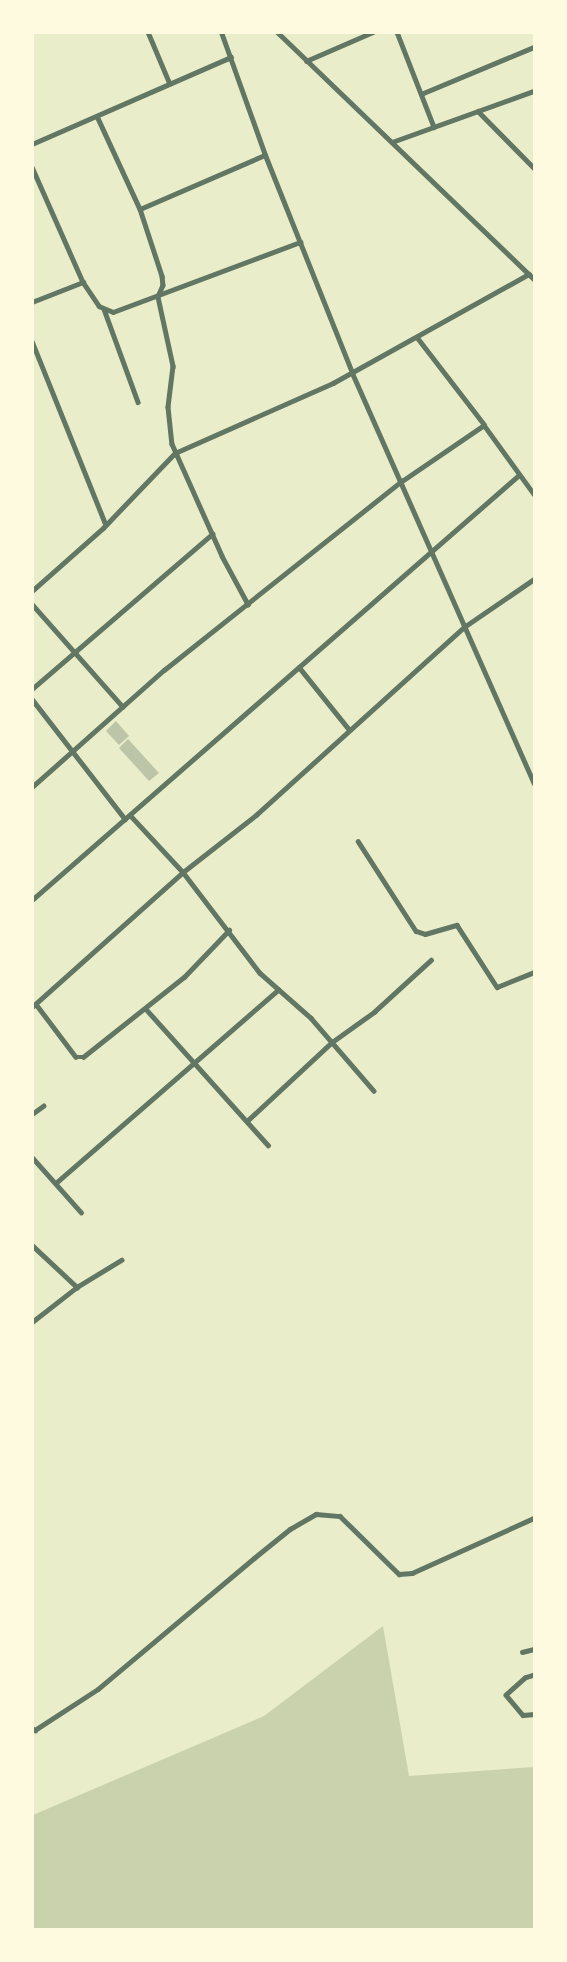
<!DOCTYPE html>
<html>
<head>
<meta charset="utf-8">
<style>
  body { margin:0 }
  #map { position:relative; width:567px; height:1962px; overflow:hidden; background:#e9edc9; font-family:Manrope,sans-serif }
  div>[style] { position:absolute }
  .green>* { inset:0; background:#cad2ad }
  .building>* { inset:0; background:#bcc5a7 }
  .minor>* { height:4.5px; margin:-2.25px; padding:0 2.25px; transform-origin:2.25px; border-radius:2.25px; background:#617663 }
  .tertiary>* { height:5px; margin:-2.5px; padding:0 2.5px; transform-origin:2.5px; border-radius:2.5px; background:#617663 }
  span { translate:-50% -50%; white-space:nowrap; text-align:center; line-height:1.15; -webkit-text-stroke:4.5px #fefae0; paint-order:stroke }
  .frame { position:absolute; inset:0; border:34px solid #fefae0; pointer-events:none }
</style>
</head>
<body>
<div id="map">
  <div class="green">
    <div style="clip-path:polygon(383px 1626px,409px 1776px,534px 1767px,534px 1929px,33px 1929px,33px 1815px,264px 1716px)"></div>
  </div>
  <div class="building">
    <div style="clip-path:polygon(116px 721px,129px 736px,119px 745px,106px 731px)"></div>
    <div style="clip-path:polygon(128px 739px,159px 773px,149px 781px,119px 748px)"></div>
  </div>
  <div class="minor">
    <div style="left:148px;top:32px;width:56px;rotate:67.1deg"></div>
    <div style="left:397px;top:32px;width:102px;rotate:68.7deg"></div>
    <div style="left:306px;top:61px;width:73px;rotate:-23.4deg"></div>
    <div style="left:421px;top:94px;width:122px;rotate:-22.6deg"></div>
    <div style="left:478px;top:111px;width:80px;rotate:45.5deg"></div>
    <div style="left:97px;top:116px;width:102px;rotate:65.2deg"></div>
    <div style="left:140px;top:209px;width:71px;rotate:71.8deg"></div>
    <div style="left:162px;top:276px;width:9px;rotate:84deg"></div>
    <div style="left:163px;top:285px;width:13px;rotate:113deg"></div>
    <div style="left:158px;top:297px;width:71px;rotate:77.7deg"></div>
    <div style="left:173px;top:366px;width:41px;rotate:97deg"></div>
    <div style="left:168px;top:407px;width:37px;rotate:84deg"></div>
    <div style="left:172px;top:444px;width:123px;rotate:65.9deg"></div>
    <div style="left:222px;top:556px;width:55px;rotate:61.6deg"></div>
    <div style="left:392px;top:142px;width:151px;rotate:-19.8deg"></div>
    <div style="left:32px;top:144px;width:217px;rotate:-23.6deg"></div>
    <div style="left:32px;top:167px;width:126px;rotate:66.1deg"></div>
    <div style="left:83px;top:282px;width:29px;rotate:56deg"></div>
    <div style="left:99px;top:306px;width:15px;rotate:23deg"></div>
    <div style="left:113px;top:312px;width:200px;rotate:-20.5deg"></div>
    <div style="left:140px;top:209px;width:136px;rotate:-23.4deg"></div>
    <div style="left:32px;top:302px;width:55px;rotate:-21.4deg"></div>
    <div style="left:104px;top:309px;width:99px;rotate:69.9deg"></div>
    <div style="left:32px;top:341px;width:198px;rotate:68.1deg"></div>
    <div style="left:484px;top:425px;width:85px;rotate:54.1deg"></div>
    <div style="left:32px;top:591px;width:95px;rotate:-41.6deg"></div>
    <div style="left:103px;top:528px;width:104px;rotate:-46.2deg"></div>
    <div style="left:175px;top:453px;width:173px;rotate:-23.9deg"></div>
    <div style="left:333px;top:383px;width:224px;rotate:-29.1deg"></div>
    <div style="left:32px;top:604px;width:137px;rotate:48.5deg"></div>
    <div style="left:299px;top:667px;width:78px;rotate:51.2deg"></div>
    <div style="left:32px;top:689px;width:238px;rotate:-40.7deg"></div>
    <div style="left:32px;top:699px;width:152px;rotate:52.2deg"></div>
    <div style="left:32px;top:787px;width:176px;rotate:-41.6deg"></div>
    <div style="left:164px;top:670px;width:304px;rotate:-38.5deg"></div>
    <div style="left:402px;top:481px;width:99px;rotate:-34.3deg"></div>
    <div style="left:484px;top:425px;width:110px;rotate:-127.6deg"></div>
    <div style="left:130px;top:815px;width:78px;rotate:47.1deg"></div>
    <div style="left:183px;top:872px;width:127px;rotate:52.7deg"></div>
    <div style="left:260px;top:973px;width:68px;rotate:41.4deg"></div>
    <div style="left:311px;top:1018px;width:96px;rotate:49.2deg"></div>
    <div style="left:358px;top:841px;width:107px;rotate:57.2deg"></div>
    <div style="left:416px;top:931px;width:9px;rotate:18deg"></div>
    <div style="left:425px;top:934px;width:33px;rotate:-16deg"></div>
    <div style="left:457px;top:925px;width:74px;rotate:57.2deg"></div>
    <div style="left:497px;top:987px;width:40px;rotate:-22deg"></div>
    <div style="left:32px;top:900px;width:646px;rotate:-41.11deg"></div>
    <div style="left:36px;top:1004px;width:66px;rotate:53deg"></div>
    <div style="left:76px;top:1057px;width:7px"></div>
    <div style="left:83px;top:1057px;width:129px;rotate:-38.4deg"></div>
    <div style="left:184px;top:977px;width:65px;rotate:-46.2deg"></div>
    <div style="left:32px;top:1007px;width:203px;rotate:-41.8deg"></div>
    <div style="left:183px;top:872px;width:93px;rotate:-38deg"></div>
    <div style="left:256px;top:815px;width:280px;rotate:-42.1deg"></div>
    <div style="left:464px;top:627px;width:85px;rotate:-34.4deg"></div>
    <div style="left:146px;top:1009px;width:183px;rotate:48.1deg"></div>
    <div style="left:32px;top:1114px;width:14px;rotate:-36deg"></div>
    <div style="left:247px;top:1121px;width:116px;rotate:-42.9deg"></div>
    <div style="left:332px;top:1042px;width:52px;rotate:-35.5deg"></div>
    <div style="left:374px;top:1012px;width:77px;rotate:-42.4deg"></div>
    <div style="left:32px;top:1157px;width:74px;rotate:48.3deg"></div>
    <div style="left:57px;top:1182px;width:293px;rotate:-41deg"></div>
    <div style="left:32px;top:1245px;width:62px;rotate:43deg"></div>
    <div style="left:32px;top:1322px;width:57px;rotate:-37.9deg"></div>
    <div style="left:77px;top:1287px;width:52px;rotate:-31.5deg"></div>
    <div style="left:522px;top:1652px;width:12px;rotate:-14deg"></div>
    <div style="left:534px;top:1675px;width:9px;rotate:162deg"></div>
    <div style="left:525px;top:1678px;width:25px;rotate:138deg"></div>
    <div style="left:506px;top:1695px;width:26px;rotate:50deg"></div>
    <div style="left:523px;top:1715px;width:11px;rotate:-5deg"></div>
    <div style="left:32px;top:1728px;width:4px;rotate:34deg"></div>
    <div style="left:35px;top:1730px;width:75px;rotate:-33.1deg"></div>
    <div style="left:98px;top:1689px;width:204px;rotate:-40deg"></div>
    <div style="left:254px;top:1558px;width:46px;rotate:-38.9deg"></div>
    <div style="left:290px;top:1529px;width:30px;rotate:-30deg"></div>
    <div style="left:316px;top:1514px;width:24px;rotate:5deg"></div>
    <div style="left:340px;top:1516px;width:83px;rotate:44.5deg"></div>
    <div style="left:399px;top:1574px;width:13px;rotate:-4deg"></div>
    <div style="left:412px;top:1573px;width:134px;rotate:-24.3deg"></div>
  </div>
  <div class="tertiary">
    <div style="left:221px;top:32px;width:131px;rotate:70.3deg"></div>
    <div style="left:265px;top:155px;width:235px;rotate:68.2deg"></div>
    <div style="left:352px;top:373px;width:449px;rotate:66.1deg"></div>
    <div style="left:277px;top:32px;width:356px;rotate:43.9deg"></div>
  </div>
  <div class="frame"></div>
</div>
</body>
</html>
